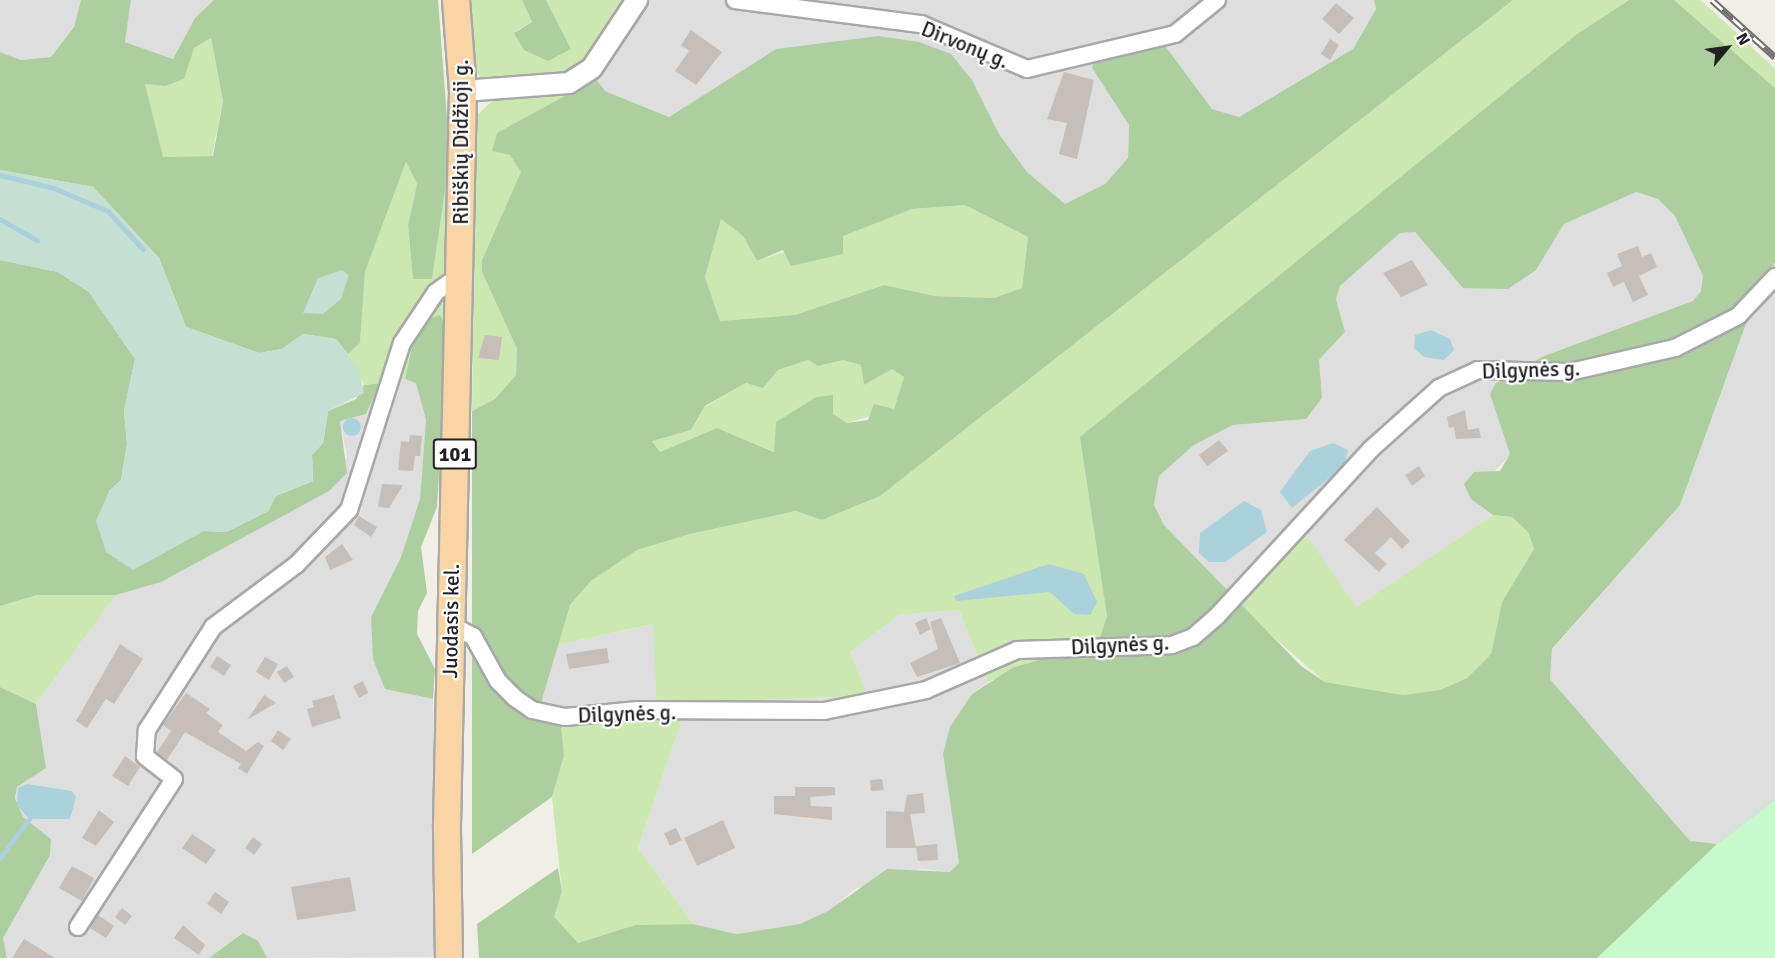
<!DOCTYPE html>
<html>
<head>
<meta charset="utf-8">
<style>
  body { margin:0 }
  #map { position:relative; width:1775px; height:958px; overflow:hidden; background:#f1eee8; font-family:Signika,sans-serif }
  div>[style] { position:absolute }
  .residential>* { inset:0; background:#dfdede }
  .grass>* { inset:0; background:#cce8b1 }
  .forest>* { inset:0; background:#adcf9f }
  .wetland>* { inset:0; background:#c6dfd3 }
  .park>* { inset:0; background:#c9f8cd }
  .water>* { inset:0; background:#abd1dd }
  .round { border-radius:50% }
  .stream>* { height:4.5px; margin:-2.25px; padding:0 2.25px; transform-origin:2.25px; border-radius:2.25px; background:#abd1dd }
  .building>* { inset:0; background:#c6beb8 }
  .roads { filter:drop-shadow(2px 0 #a8a8a8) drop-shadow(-2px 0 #a8a8a8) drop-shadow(0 2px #a8a8a8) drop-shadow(0 -2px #a8a8a8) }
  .minor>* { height:16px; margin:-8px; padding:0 8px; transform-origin:8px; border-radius:8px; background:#fff }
  .tertiary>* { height:20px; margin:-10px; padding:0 10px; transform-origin:10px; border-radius:10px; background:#fff }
  .primary>* { height:26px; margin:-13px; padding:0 13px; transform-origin:13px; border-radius:13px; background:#f9d5a6 }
  .rail>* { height:7px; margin-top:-3.5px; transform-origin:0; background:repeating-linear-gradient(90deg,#fff 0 14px,#6f6f6f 0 28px); box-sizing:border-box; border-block:2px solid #6f6f6f }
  span { translate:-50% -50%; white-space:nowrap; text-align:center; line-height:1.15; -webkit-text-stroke:4.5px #fff; paint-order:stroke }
  .shield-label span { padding:2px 4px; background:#fff; border:2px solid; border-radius:4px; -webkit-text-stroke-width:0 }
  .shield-label { font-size:20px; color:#212121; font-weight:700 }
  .street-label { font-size:21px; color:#212121 }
  .north { position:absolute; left:1697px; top:18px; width:60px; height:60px; -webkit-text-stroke:4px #fff; paint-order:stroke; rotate:61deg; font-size:16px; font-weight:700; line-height:24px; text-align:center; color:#212121 }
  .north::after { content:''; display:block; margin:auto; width:21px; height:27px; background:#212121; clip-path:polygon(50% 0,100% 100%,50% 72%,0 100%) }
</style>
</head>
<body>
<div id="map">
  <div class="residential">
    <div style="clip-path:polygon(0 0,81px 0,74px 27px,51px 57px,21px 60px,0 52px)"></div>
    <div style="clip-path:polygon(131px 0,214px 0,195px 18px,173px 59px,125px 42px)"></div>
    <div style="clip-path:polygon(645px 0,1374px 0,1376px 9px,1353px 49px,1239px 117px,1212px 109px,1166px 47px,1092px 68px,1129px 125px,1128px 158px,1105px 184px,1065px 204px,1027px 172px,999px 134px,972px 80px,776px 49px,669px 117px,605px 91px,596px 79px)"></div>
    <div style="clip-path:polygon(1636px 192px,1658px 199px,1675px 216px,1703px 276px,1701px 291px,1694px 301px,1544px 356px,1510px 441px,1511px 454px,1491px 475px,1474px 472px,1471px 499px,1493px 515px,1356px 607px,1237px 605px,1164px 525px,1154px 505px,1159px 476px,1194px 445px,1233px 425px,1306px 419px,1319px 360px,1345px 332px,1336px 299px,1340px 286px,1400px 233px,1414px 232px,1424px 240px,1536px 270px,1564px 224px)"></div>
    <div style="clip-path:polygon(1775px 263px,1775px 800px,1717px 844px,1700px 846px,1690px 841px,1550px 679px,1552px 650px,1680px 505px,1762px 280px)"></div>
    <div style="clip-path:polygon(405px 379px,416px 382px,426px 420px,420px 499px,401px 557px,371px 617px,385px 689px,433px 699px,436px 957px,267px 958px,243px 933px,209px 958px,7px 958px,3px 938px,51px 839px,23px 817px,15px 798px,17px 787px,46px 768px,36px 704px,116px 595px,161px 581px,329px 491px,347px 457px,340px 421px,366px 414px,380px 383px)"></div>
    <div style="clip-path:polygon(959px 610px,988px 682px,972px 694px,943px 754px,959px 863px,950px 872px,920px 869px,855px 889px,828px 912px,800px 924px,736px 934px,693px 924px,638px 848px,688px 703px,868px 696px,850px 652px,899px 615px)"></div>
    <div style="clip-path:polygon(654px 624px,657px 719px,561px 723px,541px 703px,557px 645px)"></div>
  </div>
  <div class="grass">
    <div style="clip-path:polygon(465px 0,522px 0,532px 22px,514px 32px,571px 49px,546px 0,627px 0,585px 64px,563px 76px,484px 81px,471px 67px)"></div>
    <div style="clip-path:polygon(1513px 0,1629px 0,1577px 34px,1090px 483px,1107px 616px,1093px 658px,1029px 662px,988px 682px,959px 610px,899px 615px,850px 652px,868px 696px,688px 703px,638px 848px,693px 924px,635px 925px,578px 943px,559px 929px,554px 917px,562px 892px,552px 797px,564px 756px,561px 723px,657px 719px,653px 624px,557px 645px,570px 605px,591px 581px,637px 550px,690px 534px,796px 511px,822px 520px,880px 496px)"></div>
    <div style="clip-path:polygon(1674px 0,1700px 0,1713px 11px,1775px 69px,1775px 88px)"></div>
    <div style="clip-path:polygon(211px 38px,223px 101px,212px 156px,162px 157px,145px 84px,165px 86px,194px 48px)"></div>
    <div style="clip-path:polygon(569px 95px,554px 105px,510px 155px,522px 171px,482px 260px,482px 272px,517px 349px,516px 375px,495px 399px,472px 411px,476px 116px,492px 101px)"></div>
    <div style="clip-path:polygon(450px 157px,448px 330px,413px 342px,405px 379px,364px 385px,348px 354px,360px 343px,365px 272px,406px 162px,417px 184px,408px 225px,413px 278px,432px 278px)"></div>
    <div style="clip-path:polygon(965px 205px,1028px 237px,1022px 288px,994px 298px,935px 296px,884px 285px,795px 315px,720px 321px,705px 277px,721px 218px,743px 236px,757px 261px,912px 209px)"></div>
    <div style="clip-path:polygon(843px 359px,861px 365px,864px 385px,892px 368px,904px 377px,894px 409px,847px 423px,833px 414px,833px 395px,816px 397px,776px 422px,775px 452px,717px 428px,660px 452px,652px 440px,691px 430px,705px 407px,746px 383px,763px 387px,778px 370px,808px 360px,818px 366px)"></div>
    <div style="clip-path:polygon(1493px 515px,1512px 517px,1528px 532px,1534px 549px,1502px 602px,1491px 654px,1467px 678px,1440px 690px,1403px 695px,1325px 682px,1237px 605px,1307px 536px,1356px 607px)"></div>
    <div style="clip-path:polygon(37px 595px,116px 595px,36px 704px,0 687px,0 606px)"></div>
  </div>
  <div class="forest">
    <div style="clip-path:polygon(evenodd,81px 0,131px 0,125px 42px,173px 59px,195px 18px,214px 0,438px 0,450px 157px,432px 279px,413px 279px,408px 225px,417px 184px,406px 162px,365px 272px,360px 343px,348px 354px,336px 339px,303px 334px,282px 349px,259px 353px,186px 327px,159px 258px,93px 187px,0 170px,0 52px,21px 60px,51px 57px,74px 27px,81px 0,211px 38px,223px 101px,213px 156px,163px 157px,145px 84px,165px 86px,184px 79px,194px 48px,211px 38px)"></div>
    <div style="clip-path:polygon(522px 0,546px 0,571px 49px,548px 61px,524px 50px,514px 33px,532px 22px)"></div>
    <div style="clip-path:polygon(evenodd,1374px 0,1513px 0,880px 496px,822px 520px,796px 511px,690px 534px,637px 550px,591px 581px,570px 605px,541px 703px,561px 723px,564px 756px,552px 797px,472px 854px,472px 411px,495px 399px,516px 375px,517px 349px,482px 272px,482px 260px,521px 172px,510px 155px,492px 151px,497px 133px,596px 79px,605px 91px,669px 117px,776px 49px,878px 36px,919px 42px,951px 54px,972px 80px,999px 134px,1027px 172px,1065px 204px,1105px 184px,1128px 158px,1129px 125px,1092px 68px,1096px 58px,1149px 43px,1166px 47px,1212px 109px,1239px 117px,1353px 49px,1376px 9px,1374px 0,965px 205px,1028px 237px,1022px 288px,994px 298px,935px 296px,884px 285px,795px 315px,720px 321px,705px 277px,721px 219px,743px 236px,757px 261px,783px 250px,791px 266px,843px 254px,843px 236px,912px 209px,965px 205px,1374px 0,808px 360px,818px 366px,843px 360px,861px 365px,864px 385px,892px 369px,904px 377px,894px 409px,874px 404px,868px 420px,847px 423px,833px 414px,833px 395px,816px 397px,776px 422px,774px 452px,717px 428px,660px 452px,652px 441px,691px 430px,705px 406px,746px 383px,763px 388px,778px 370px,808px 360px)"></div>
    <div style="clip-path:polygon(evenodd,1629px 0,1674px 0,1775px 88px,1775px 263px,1762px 280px,1680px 505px,1552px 649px,1550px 679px,1690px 841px,1717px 844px,1775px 800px,1775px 958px,479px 958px,477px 924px,558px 868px,562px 892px,554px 917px,578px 943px,635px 925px,693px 924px,736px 934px,800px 924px,828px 911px,887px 869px,950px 872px,959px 863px,943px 754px,950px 727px,972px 694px,1012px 668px,1042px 659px,1093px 658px,1107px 616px,1080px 437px,1577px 34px,1629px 0,1636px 192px,1658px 199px,1675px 216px,1703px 276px,1701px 291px,1693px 301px,1544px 356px,1496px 383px,1490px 394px,1510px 454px,1500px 471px,1474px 472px,1464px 484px,1471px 499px,1493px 515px,1512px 517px,1528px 532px,1534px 549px,1502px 602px,1491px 654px,1467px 678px,1440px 690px,1403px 695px,1325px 682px,1301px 666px,1164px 525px,1154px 505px,1159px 476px,1194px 445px,1233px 425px,1306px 419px,1322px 398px,1319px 360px,1345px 332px,1336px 299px,1340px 286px,1400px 233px,1415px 232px,1463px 288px,1508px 289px,1536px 270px,1564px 224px,1636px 192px)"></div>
    <div style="clip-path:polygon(0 260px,58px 272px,89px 292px,135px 359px,124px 411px,127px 444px,121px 480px,109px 491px,178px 543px,204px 531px,226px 532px,268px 511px,276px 496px,313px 481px,312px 455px,323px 443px,328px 411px,356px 399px,364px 385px,380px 383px,366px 414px,340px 421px,347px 473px,329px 491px,161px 582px,116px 595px,37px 595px,0 606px)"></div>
    <div style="clip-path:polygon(440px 315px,448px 330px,437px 507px,421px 547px,427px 593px,418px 611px,417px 634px,435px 669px,433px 699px,385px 689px,373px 659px,371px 617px,401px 557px,420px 499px,426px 420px,416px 383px,405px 379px,413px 342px,430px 319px)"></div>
    <div style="clip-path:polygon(0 687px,36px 704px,46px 768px,17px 787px,15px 798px,23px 817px,51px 839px,50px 855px,3px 938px,7px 958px,0 958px)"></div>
    <div style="clip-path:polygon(243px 933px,258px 941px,267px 958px,209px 958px)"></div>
  </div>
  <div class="wetland">
    <div style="clip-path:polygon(0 170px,93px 187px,159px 258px,186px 327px,259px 353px,282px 349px,303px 334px,336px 339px,359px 369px,364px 393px,328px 411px,323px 443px,312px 455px,313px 481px,276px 496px,268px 511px,226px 532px,204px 531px,133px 570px,106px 552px,96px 521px,109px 491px,121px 480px,127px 444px,124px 411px,135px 359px,89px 292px,58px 272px,0 260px)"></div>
    <div style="clip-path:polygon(342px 270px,349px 275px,341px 299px,323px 314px,303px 313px,318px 278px)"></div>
  </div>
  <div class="park">
    <div style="clip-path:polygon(1775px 800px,1775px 958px,1597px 958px,1717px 844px)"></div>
  </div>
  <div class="water">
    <div style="clip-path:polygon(1431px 330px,1450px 339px,1454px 350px,1444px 360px,1424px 357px,1414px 348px,1415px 335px)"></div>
    <div class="round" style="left:343px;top:418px;width:18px;height:18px"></div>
    <div style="clip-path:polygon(1333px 443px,1348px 450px,1344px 466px,1292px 508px,1280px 492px,1310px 451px)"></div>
    <div style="clip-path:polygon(1244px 501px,1261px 510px,1267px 532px,1225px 562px,1209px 562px,1199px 553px,1200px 533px)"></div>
    <div style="clip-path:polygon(1049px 564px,1084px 574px,1097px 602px,1090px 615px,1074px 614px,1050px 592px,956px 601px,954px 596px)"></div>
    <div style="clip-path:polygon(27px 784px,72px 791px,76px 797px,70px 819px,29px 819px,17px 805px,18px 788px)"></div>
  </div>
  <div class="stream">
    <div style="left:0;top:175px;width:56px;rotate:13.5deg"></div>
    <div style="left:54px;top:188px;width:59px;rotate:23.1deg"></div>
    <div style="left:108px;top:211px;width:52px;rotate:47.4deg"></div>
    <div style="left:0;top:219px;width:43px;rotate:29.6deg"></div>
    <div style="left:0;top:858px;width:49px;rotate:-53.4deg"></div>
  </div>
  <div class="building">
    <div style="clip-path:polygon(1336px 3px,1354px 18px,1339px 34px,1322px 19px)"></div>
    <div style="clip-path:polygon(691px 30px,722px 52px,696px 85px,675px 71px,689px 51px,681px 45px)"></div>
    <div style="clip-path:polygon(1330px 39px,1339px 45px,1330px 60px,1321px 54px)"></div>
    <div style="clip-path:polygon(1064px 72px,1094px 80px,1077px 159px,1059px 154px,1067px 123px,1047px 119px)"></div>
    <div style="clip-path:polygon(1638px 246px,1642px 257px,1651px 253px,1657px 267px,1639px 276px,1648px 295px,1633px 302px,1624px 282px,1613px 287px,1607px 273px,1622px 266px,1617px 254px)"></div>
    <div style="clip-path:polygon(1412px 260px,1428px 285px,1401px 297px,1383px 273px)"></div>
    <div style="clip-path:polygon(485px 335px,502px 337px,499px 360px,478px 358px)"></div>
    <div style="clip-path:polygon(1465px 410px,1468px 430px,1479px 428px,1481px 438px,1456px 439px,1454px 427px,1449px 428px,1447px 417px)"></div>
    <div style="clip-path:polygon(410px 435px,422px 436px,420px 456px,415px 456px,413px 471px,398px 470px,401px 441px,409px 442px)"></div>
    <div style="clip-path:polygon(1219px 440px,1228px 451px,1207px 466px,1199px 455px)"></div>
    <div style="clip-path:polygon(1419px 466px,1425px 476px,1412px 486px,1405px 475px)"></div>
    <div style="clip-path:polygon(382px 484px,403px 485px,389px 508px,378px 507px)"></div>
    <div style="clip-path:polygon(1377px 507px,1410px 541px,1402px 549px,1391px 537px,1375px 553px,1387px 564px,1379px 572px,1344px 540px)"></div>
    <div style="clip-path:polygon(359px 516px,377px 527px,371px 537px,354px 525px)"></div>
    <div style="clip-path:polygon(342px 544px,353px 560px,330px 570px,325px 557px)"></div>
    <div style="clip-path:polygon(926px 618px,931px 629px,920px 635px,915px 623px)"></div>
    <div style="clip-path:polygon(941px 618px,960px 663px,917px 677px,910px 663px,938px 649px,930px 622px)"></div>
    <div style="clip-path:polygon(120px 644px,143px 659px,114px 704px,106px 699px,87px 728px,76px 721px)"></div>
    <div style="clip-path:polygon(607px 648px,609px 663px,569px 669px,566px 654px)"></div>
    <div style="clip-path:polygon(217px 656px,231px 665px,224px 676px,210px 667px)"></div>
    <div style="clip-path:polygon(265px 657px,278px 664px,269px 680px,256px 672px)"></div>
    <div style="clip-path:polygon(287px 666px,294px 677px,284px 683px,277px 672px)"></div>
    <div style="clip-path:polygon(363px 681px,368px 693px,359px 698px,353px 686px)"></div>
    <div style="clip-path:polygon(186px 693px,210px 709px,206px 713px,223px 725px,218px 732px,246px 751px,258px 742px,264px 746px,247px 774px,238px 768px,241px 764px,185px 732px,167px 760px,157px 752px,171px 731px,163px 725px)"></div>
    <div style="clip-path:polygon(264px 695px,276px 703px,247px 720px)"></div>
    <div style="clip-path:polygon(334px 695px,341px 718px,312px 727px,307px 709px,314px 707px,312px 701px)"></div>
    <div style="clip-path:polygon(278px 730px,291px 739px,283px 750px,271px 741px)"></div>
    <div style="clip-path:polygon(125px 756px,140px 767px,128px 786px,112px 776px)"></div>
    <div style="clip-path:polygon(882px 779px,884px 790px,871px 791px,870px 780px)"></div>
    <div style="clip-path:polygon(795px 787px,835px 787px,835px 795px,810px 797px,811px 806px,832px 807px,832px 820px,774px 814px,774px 796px,795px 796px)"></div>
    <div style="clip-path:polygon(923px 793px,925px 813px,910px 814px,916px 848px,886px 848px,886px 811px,904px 812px,907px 795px)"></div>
    <div style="clip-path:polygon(99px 810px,114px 822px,96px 846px,82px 838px)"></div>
    <div style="clip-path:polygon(723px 820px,735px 848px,697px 866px,684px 838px)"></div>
    <div style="clip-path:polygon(676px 828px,682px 840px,670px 846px,664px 833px)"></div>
    <div style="clip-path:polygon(192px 834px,216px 850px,206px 864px,182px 848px)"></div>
    <div style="clip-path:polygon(253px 837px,262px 844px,254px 855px,245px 848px)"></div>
    <div style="clip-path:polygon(937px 844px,938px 860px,918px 861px,916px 846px)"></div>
    <div style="clip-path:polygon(72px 866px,94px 878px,82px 901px,59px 888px)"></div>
    <div style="clip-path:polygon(350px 877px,356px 911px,297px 920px,291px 887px)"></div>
    <div style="clip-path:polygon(215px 892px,229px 902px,221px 914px,207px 904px)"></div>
    <div style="clip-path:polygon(122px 908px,132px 916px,125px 925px,115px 917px)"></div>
    <div style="clip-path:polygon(98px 915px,114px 926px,106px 938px,90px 928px)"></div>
    <div style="clip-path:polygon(183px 925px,205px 945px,199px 955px,174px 938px)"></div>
    <div style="clip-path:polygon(24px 939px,55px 958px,12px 958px)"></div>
  </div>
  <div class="roads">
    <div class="minor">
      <div style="left:735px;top:0;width:188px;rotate:7.4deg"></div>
      <div style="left:921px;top:24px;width:115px;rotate:23deg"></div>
      <div style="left:1027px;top:69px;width:152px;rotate:-13.3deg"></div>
      <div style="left:1175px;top:34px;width:54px;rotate:-39deg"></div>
      <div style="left:451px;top:625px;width:25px;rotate:27deg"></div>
      <div style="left:473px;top:636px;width:51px;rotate:60.9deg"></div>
      <div style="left:498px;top:681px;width:24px;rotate:45deg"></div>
      <div style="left:515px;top:698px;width:21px;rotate:35deg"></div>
      <div style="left:532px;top:710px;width:34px;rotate:12deg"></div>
      <div style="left:565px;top:717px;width:73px;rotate:-5.5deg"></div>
      <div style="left:638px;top:710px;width:186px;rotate:0.3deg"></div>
      <div style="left:824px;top:711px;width:104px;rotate:-11.6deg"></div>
      <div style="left:926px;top:690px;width:99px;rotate:-23.7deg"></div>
      <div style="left:1017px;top:650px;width:155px;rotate:-1.8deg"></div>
      <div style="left:1172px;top:645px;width:22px;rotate:-21deg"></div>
      <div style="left:1193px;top:637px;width:33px;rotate:-41deg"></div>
      <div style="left:1218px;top:615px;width:224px;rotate:-47.3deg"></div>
      <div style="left:1370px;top:450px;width:93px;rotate:-41.9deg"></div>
      <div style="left:1439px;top:388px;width:43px;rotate:-24.8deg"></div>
      <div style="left:1478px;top:370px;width:92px;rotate:1.2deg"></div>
      <div style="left:1570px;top:372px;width:108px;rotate:-12.9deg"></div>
      <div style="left:1675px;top:348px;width:71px;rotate:-26.9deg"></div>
      <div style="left:1738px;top:316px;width:54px;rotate:-46.5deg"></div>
      <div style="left:78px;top:927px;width:176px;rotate:-57deg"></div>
      <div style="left:174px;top:779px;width:37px;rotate:-142deg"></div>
      <div style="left:145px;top:756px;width:26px;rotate:-86deg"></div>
      <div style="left:147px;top:730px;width:122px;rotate:-57.3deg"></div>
      <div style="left:213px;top:627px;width:104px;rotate:-36.8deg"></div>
      <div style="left:296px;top:565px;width:76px;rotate:-46.1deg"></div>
      <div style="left:349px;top:510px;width:175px;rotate:-72.4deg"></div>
      <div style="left:402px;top:343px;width:61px;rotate:-56.3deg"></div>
      <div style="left:436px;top:292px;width:16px;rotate:-35deg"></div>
      <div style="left:449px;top:283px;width:11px"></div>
    </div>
    <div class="tertiary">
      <div style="left:463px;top:91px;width:106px;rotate:-4.3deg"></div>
      <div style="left:569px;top:83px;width:27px;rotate:-33deg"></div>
      <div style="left:592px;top:68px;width:82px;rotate:-56.5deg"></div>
    </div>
    <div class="primary">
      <div style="left:449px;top:958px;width:133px;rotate:-90.9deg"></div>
      <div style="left:447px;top:825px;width:734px;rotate:-88.75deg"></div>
      <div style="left:463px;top:91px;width:91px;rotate:-94.4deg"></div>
    </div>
  </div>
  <div class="rail">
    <div style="left:1712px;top:0;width:85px;rotate:42.1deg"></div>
  </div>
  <div class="shield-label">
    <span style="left:455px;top:454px">101</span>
  </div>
  <div class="street-label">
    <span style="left:965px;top:45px;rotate:22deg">Dirvonų g.</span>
    <span style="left:461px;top:142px;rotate:-90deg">Ribiškių Didžioji g.</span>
    <span style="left:1531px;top:370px;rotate:-2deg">Dilgynės g.</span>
    <span style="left:451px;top:621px;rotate:-89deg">Juodasis kel.</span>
    <span style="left:1120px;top:645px;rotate:-3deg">Dilgynės g.</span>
    <span style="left:627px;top:714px;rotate:-2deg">Dilgynės g.</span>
  </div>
  <div class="north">N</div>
</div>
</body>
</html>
